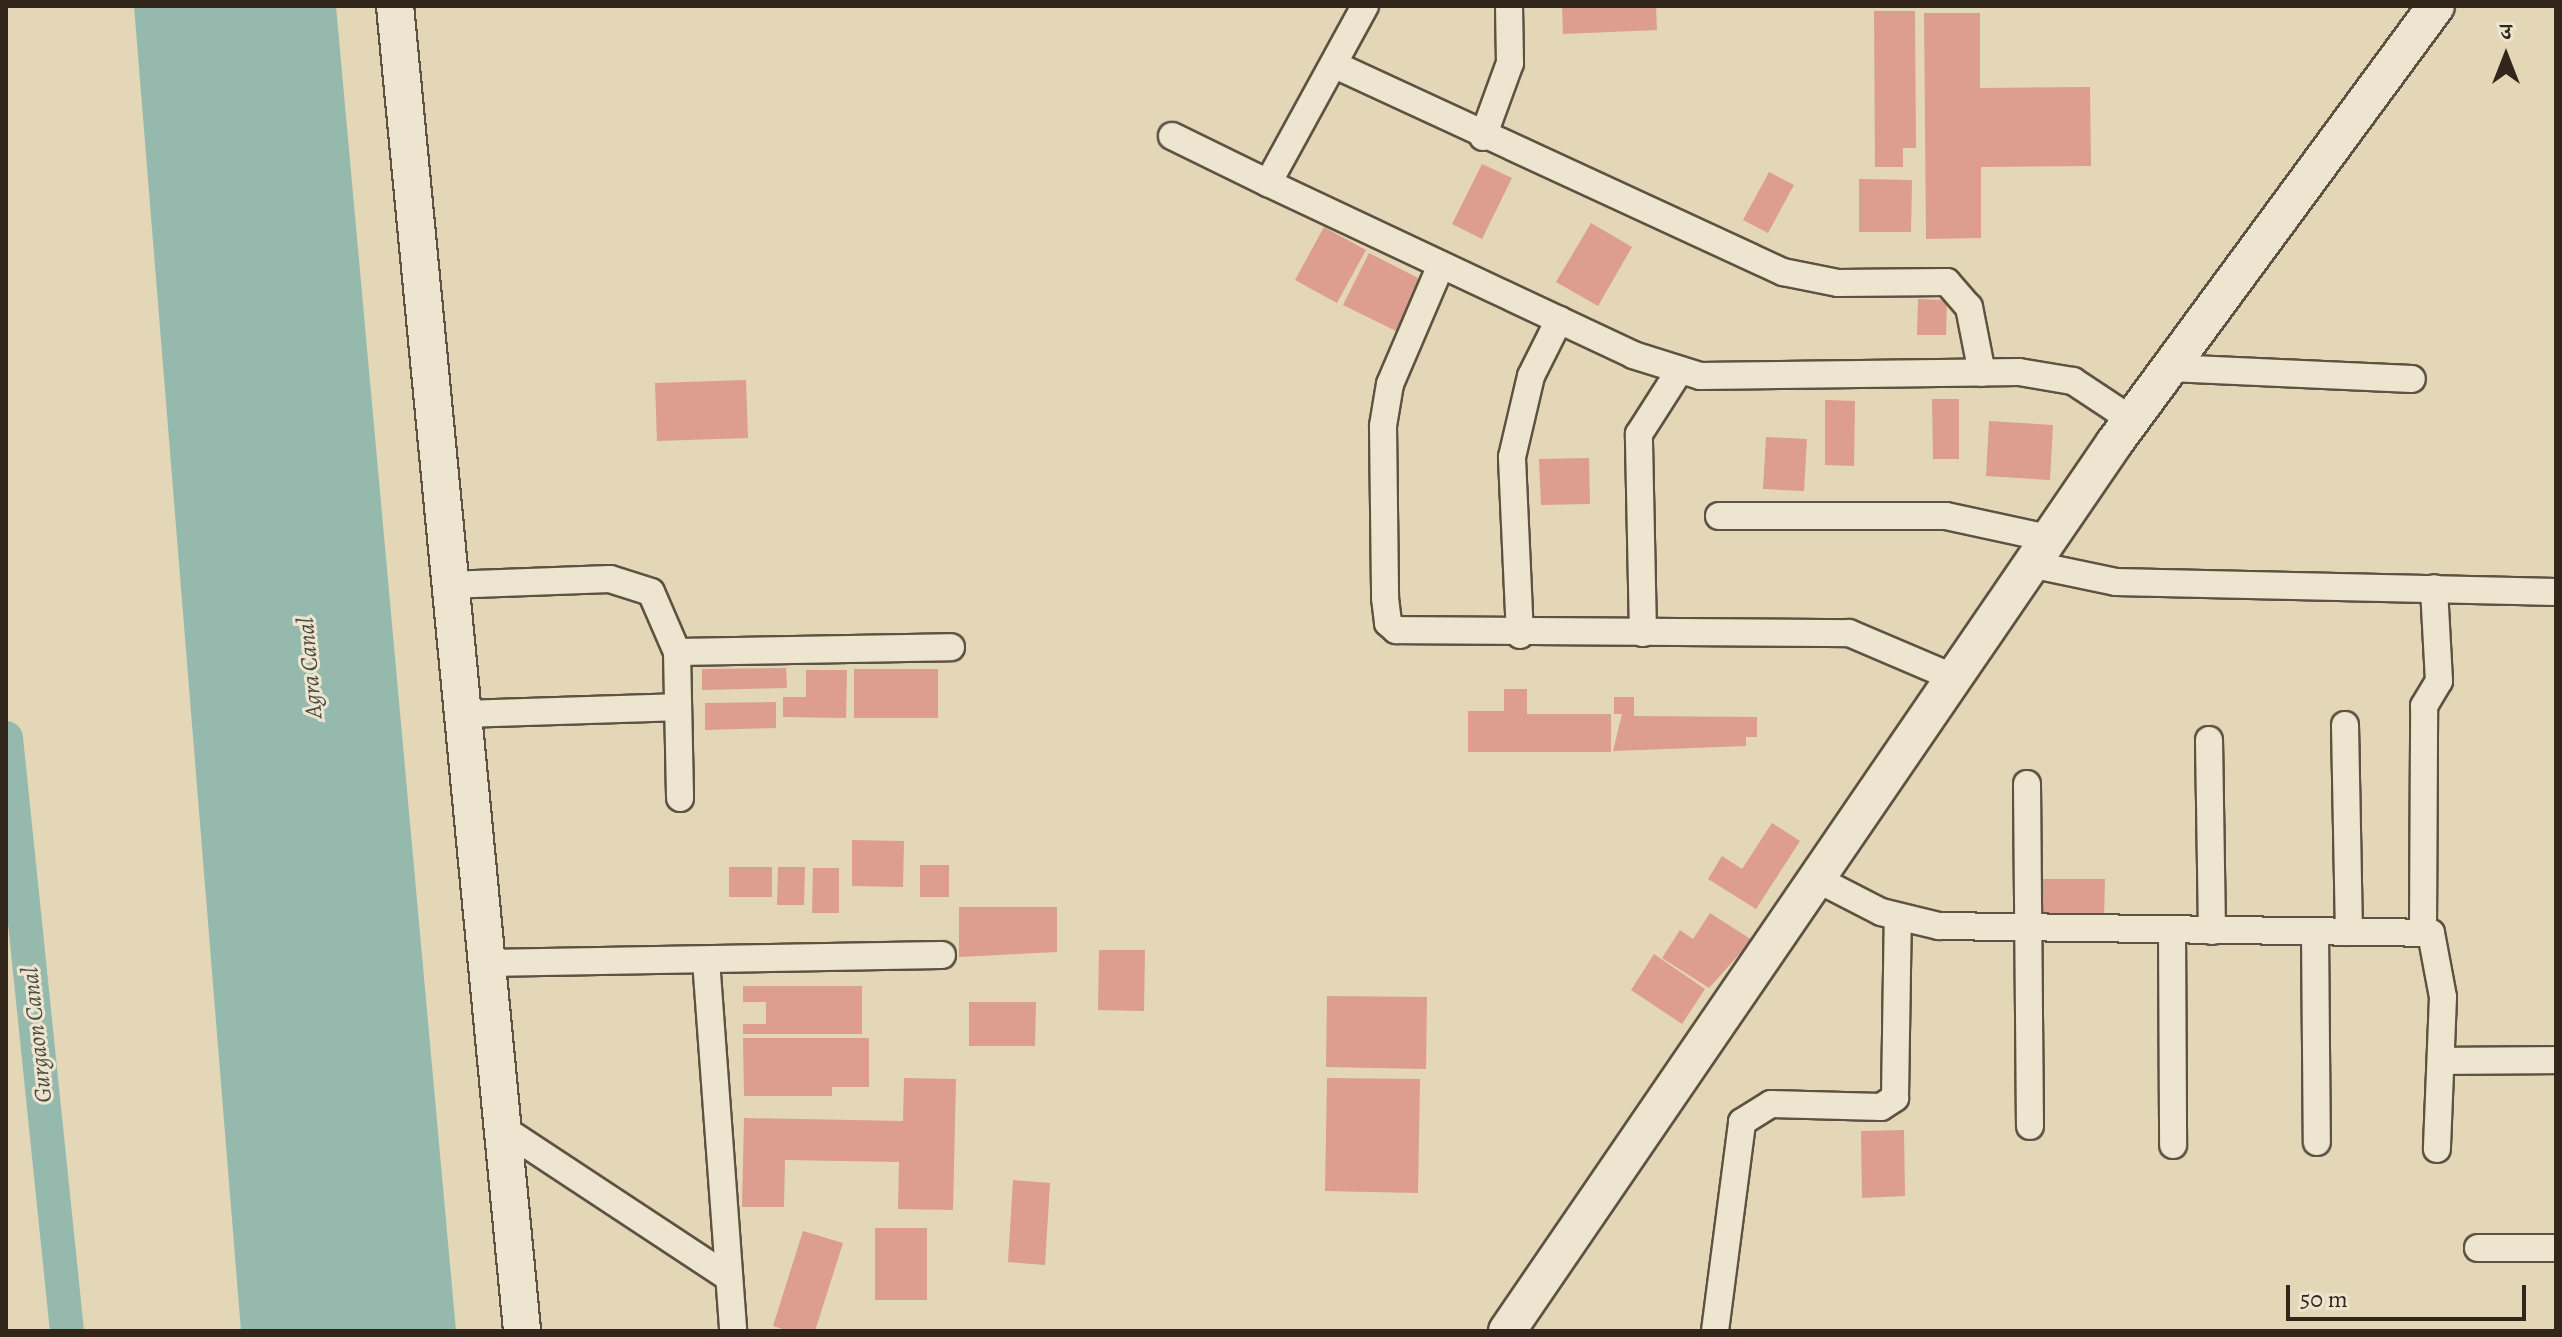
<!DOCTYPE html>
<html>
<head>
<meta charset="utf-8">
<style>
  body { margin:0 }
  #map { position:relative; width:2562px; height:1337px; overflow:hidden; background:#e3d7b7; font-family:Alegreya,"Noto Serif Devanagari",serif }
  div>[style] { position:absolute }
  .water>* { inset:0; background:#95baad }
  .canal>* { height:34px; margin:-17px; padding:0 17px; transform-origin:17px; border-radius:17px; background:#95baad }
  .building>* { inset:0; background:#dd9d8f }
  .roads { filter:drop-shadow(2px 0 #5e5242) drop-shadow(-2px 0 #5e5242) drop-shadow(0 2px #5e5242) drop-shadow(0 -2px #5e5242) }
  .street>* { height:26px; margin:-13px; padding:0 13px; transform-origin:13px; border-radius:13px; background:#ede5d0 }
  .secondary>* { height:36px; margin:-18px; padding:0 18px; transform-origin:18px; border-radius:18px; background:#ede5d0 }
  span { translate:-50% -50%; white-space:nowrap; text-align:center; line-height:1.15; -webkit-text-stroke:6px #ede5d0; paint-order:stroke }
  .water-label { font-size:24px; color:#4b4b40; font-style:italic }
  .frame { position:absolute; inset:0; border:8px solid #32261b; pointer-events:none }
  .north { position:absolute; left:2466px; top:16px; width:80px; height:80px; -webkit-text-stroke:6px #ede5d0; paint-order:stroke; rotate:0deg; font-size:22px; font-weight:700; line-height:32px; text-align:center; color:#32261b }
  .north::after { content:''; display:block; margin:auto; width:28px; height:36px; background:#32261b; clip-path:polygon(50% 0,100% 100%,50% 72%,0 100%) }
  .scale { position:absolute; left:2286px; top:1285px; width:240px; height:36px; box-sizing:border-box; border:4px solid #32261b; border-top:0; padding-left:10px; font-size:24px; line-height:28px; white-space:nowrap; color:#32261b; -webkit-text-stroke:6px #ede5d0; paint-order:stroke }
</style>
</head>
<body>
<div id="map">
  <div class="water">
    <div style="clip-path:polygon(134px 6px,336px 6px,456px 1331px,241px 1331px)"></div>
  </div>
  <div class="canal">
    <div style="left:6px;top:738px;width:596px;rotate:84.13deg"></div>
  </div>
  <div class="building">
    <div style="clip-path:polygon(1562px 6px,1656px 6px,1657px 30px,1563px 34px)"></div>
    <div style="clip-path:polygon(1874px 11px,1915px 11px,1916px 148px,1903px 148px,1903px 167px,1875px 167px)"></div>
    <div style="clip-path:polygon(1924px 13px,1980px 13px,1980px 88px,2090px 87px,2091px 166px,1981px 167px,1981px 238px,1926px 239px)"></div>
    <div style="clip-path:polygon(1482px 164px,1512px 178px,1482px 239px,1452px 224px)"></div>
    <div style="clip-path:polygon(1769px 172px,1794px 185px,1768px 233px,1743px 220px)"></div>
    <div style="clip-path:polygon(1859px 179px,1912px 180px,1911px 232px,1859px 232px)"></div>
    <div style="clip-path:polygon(1591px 223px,1632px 247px,1598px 306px,1556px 282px)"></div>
    <div style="clip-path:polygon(1324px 227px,1366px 250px,1337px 303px,1295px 280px)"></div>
    <div style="clip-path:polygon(1369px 253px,1422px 280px,1398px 332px,1343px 305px)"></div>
    <div style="clip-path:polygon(1918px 299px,1947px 300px,1946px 335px,1917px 335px)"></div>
    <div style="clip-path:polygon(746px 380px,748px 438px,657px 441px,655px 383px)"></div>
    <div style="clip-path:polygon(1932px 399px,1959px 399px,1959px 459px,1933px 459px)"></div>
    <div style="clip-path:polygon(1825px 400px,1855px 401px,1854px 466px,1825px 465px)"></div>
    <div style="clip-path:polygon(1989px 421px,2053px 425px,2050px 480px,1986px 476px)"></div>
    <div style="clip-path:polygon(1766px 437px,1807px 439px,1804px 491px,1763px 489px)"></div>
    <div style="clip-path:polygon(1589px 458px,1590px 504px,1541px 505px,1539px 459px)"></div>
    <div style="clip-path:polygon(786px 668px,787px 688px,702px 690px,702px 669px)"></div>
    <div style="clip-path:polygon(854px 669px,938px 669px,938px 718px,854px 718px)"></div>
    <div style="clip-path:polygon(806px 670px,847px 670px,846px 718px,783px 717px,783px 697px,806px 697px)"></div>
    <div style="clip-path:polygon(1504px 689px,1527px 689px,1527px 714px,1611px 714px,1611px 752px,1468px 752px,1468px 711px,1504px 711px)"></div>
    <div style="clip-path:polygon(1614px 697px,1634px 697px,1634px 716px,1757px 717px,1757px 737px,1746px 737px,1746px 746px,1613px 751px,1622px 714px,1614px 714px)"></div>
    <div style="clip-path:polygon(776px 702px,776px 728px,705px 730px,705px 703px)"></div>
    <div style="clip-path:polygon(1772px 823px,1800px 841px,1756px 909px,1708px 879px,1722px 856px,1742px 869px)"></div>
    <div style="clip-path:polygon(852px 840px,904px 841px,903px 887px,852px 886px)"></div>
    <div style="clip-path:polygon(920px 865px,949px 865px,949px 897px,920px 897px)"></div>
    <div style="clip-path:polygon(729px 867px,772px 867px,772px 897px,729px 897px)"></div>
    <div style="clip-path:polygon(778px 867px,805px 867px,804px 905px,777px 905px)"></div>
    <div style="clip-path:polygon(813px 868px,839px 868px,839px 913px,812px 913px)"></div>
    <div style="clip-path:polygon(2039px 879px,2105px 879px,2104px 919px,2039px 918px)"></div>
    <div style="clip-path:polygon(959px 907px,1057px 907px,1057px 952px,959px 957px)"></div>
    <div style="clip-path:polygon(1710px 913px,1752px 940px,1709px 988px,1662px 958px,1680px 930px,1693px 939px)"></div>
    <div style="clip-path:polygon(1099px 950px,1145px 950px,1144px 1011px,1098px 1010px)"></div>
    <div style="clip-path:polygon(1654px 954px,1705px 989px,1682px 1024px,1631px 990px)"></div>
    <div style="clip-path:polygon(743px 986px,862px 986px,862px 1034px,743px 1034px,743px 1024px,766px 1024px,766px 1002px,743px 1002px)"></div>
    <div style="clip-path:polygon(1327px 996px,1427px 997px,1426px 1069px,1326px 1067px)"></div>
    <div style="clip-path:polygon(969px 1002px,1036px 1002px,1035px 1046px,969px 1046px)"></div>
    <div style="clip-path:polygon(743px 1038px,869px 1038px,869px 1087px,832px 1087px,832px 1096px,744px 1096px)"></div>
    <div style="clip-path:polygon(904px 1078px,956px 1079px,953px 1210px,898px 1209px,899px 1162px,785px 1160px,784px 1207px,742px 1207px,744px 1118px,903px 1121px)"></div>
    <div style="clip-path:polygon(1327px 1078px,1420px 1079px,1418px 1193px,1325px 1191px)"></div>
    <div style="clip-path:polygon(1904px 1130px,1905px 1196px,1862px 1198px,1861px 1131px)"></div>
    <div style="clip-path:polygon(1013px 1180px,1050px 1183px,1045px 1265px,1008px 1262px)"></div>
    <div style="clip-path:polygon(875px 1228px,927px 1228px,927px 1300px,875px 1300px)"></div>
    <div style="clip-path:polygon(803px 1231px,843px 1243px,815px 1331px,789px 1331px,773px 1326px)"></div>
  </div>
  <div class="roads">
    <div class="street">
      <div style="left:1365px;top:6px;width:202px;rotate:118.7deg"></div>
      <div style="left:1268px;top:183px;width:403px;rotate:25.2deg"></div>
      <div style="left:1633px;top:355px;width:70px;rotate:17.4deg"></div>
      <div style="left:1700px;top:376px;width:319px;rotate:-0.7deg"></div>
      <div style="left:2019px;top:372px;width:55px;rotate:9.5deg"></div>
      <div style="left:2073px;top:381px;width:71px;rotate:33.5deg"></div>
      <div style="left:1335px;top:65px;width:494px;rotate:24.8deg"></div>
      <div style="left:1783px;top:272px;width:56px;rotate:11.3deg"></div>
      <div style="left:1838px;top:283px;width:109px;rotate:-0.5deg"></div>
      <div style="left:1947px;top:282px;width:33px;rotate:49deg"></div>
      <div style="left:1969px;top:307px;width:67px;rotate:78.9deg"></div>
      <div style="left:1172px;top:136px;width:107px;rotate:26.1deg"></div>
      <div style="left:1483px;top:137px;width:79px;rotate:-70deg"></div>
      <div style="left:1510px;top:63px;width:57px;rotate:-91deg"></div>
      <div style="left:1441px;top:265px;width:129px;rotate:113.2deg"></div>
      <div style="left:1390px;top:384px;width:43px;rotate:99.5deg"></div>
      <div style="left:1383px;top:426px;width:172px;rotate:89.3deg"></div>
      <div style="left:1385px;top:598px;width:25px;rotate:83deg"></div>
      <div style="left:1388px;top:623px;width:11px;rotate:41deg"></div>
      <div style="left:1396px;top:630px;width:453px;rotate:0.4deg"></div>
      <div style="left:1849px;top:633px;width:112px;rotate:23.1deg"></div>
      <div style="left:2170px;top:368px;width:242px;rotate:2.6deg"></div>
      <div style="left:1719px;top:516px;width:227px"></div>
      <div style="left:1946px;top:516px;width:104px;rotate:12.2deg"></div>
      <div style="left:2030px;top:564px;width:88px;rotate:11.8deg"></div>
      <div style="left:2116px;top:582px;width:440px;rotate:1.3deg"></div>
      <div style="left:447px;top:585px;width:163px;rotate:-2.1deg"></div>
      <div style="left:610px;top:579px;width:43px;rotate:17.6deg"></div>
      <div style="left:651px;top:592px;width:65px;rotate:66.6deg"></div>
      <div style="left:677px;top:652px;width:146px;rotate:88.8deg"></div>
      <div style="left:1643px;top:633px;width:199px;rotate:-91.2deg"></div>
      <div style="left:1639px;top:434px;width:76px;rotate:-57.4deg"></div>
      <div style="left:1520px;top:635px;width:178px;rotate:-92.6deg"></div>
      <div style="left:1512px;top:457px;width:83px;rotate:-76.8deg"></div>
      <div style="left:1531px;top:376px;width:63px;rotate:-63.4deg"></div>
      <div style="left:677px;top:652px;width:274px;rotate:-1deg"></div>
      <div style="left:460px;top:714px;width:218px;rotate:-1.8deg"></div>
      <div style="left:2345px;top:725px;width:207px;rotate:88.9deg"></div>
      <div style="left:2209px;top:740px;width:191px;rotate:89.1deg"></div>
      <div style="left:2027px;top:784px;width:342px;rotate:89.5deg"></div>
      <div style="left:1813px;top:877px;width:76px;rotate:27.2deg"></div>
      <div style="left:1881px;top:912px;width:60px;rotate:13.6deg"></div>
      <div style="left:1939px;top:926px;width:492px;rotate:0.8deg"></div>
      <div style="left:2431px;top:933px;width:65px;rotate:79.4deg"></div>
      <div style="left:2443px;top:997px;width:152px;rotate:92.3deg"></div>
      <div style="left:2172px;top:930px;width:215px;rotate:89.7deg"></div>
      <div style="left:2423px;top:930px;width:224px;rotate:-89.7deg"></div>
      <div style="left:2424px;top:706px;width:29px;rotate:-59deg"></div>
      <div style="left:2439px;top:681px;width:93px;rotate:-93.1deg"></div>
      <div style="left:2315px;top:932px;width:210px;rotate:89.5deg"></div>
      <div style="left:706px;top:960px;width:372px;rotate:85.8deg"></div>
      <div style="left:485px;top:963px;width:457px;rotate:-1deg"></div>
      <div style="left:2443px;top:1061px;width:113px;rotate:-0.5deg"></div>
      <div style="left:502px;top:1128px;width:271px;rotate:33.4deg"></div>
      <div style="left:2478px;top:1248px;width:78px"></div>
      <div style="left:1715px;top:1331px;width:211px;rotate:-82.6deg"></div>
      <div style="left:1742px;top:1122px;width:34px;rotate:-32deg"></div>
      <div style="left:1771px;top:1104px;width:110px;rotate:1.6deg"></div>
      <div style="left:1881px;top:1107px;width:17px;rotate:-33deg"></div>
      <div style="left:1895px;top:1098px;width:181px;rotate:-89.1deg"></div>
    </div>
    <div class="secondary">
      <div style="left:395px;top:6px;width:1331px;rotate:84.52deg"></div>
      <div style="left:1507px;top:1331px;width:1077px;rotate:-55.63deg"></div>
      <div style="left:2115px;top:442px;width:541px;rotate:-53.64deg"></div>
    </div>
  </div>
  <div class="water-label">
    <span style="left:310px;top:668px;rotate:-95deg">Agra Canal</span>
    <span style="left:37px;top:1035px;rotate:-96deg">Gurgaon Canal</span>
  </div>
  <div class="frame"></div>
  <div class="north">उ</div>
  <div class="scale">50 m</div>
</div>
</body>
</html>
